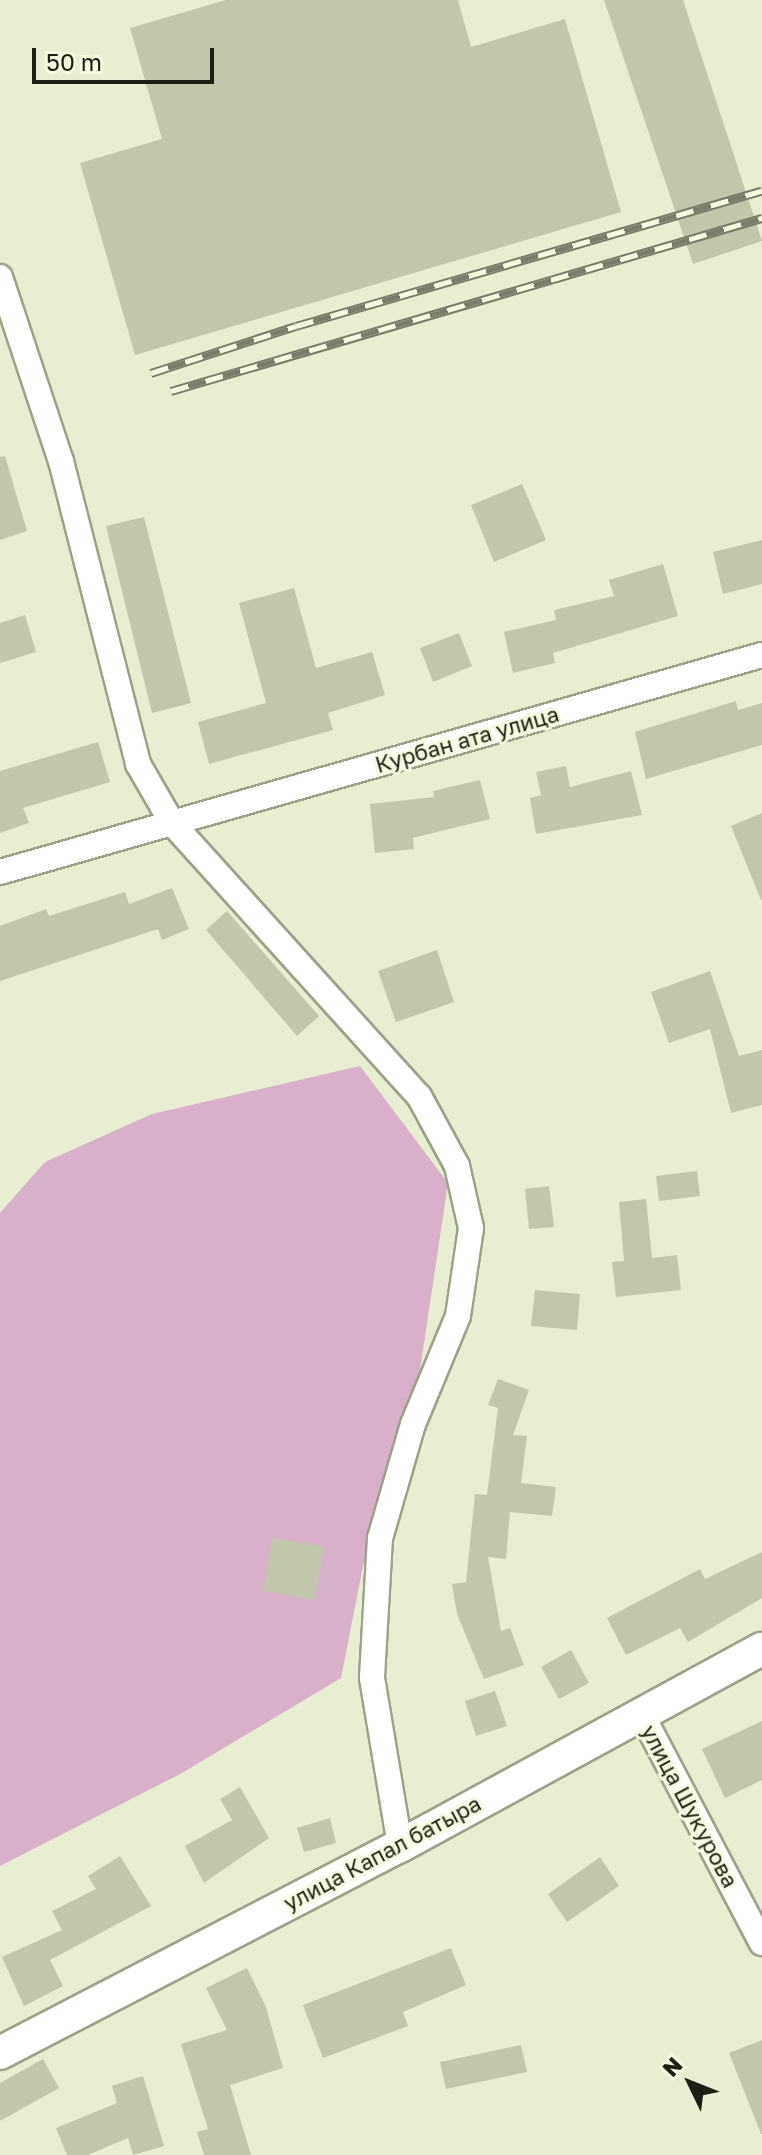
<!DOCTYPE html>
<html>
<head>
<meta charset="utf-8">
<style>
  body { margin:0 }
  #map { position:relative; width:762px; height:2155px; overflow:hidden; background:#e8eed2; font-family:"Golos Text",sans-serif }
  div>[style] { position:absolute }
  .green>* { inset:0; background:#d8b0ca }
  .building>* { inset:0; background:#c1c7ad }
  .roads { filter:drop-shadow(2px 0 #9ca188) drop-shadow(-2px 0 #9ca188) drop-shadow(0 2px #9ca188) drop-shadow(0 -2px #9ca188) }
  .minor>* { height:24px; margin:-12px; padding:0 12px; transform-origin:12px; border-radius:12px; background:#fff }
  .major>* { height:32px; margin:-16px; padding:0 16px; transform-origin:16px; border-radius:16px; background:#fff }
  .rail>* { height:9px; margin-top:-4.5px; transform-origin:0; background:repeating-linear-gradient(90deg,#f5fbe0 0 18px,#787c6a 0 36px); box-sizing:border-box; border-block:2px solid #787c6a }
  span { translate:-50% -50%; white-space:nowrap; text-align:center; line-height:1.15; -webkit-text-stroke:6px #f5fbe0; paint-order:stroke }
  .street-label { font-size:22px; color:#1d1f15 }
  .north { position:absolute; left:650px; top:2043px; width:80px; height:80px; -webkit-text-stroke:6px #f5fbe0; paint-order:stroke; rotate:313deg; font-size:22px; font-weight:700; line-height:32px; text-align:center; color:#1d1f15 }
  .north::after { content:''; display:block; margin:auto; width:28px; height:36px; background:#1d1f15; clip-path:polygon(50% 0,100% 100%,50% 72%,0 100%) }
  .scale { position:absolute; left:32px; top:48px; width:182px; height:36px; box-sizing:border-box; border:4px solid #1d1f15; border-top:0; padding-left:10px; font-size:24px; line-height:28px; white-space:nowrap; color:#1d1f15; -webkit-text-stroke:6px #f5fbe0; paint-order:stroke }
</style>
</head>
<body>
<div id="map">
  <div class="green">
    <div style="clip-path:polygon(360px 1066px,448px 1183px,420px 1370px,363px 1566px,341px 1678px,182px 1773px,0 1866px,0 1213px,45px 1162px,152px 1114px)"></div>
  </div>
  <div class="building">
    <div style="clip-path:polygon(226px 0,458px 0,471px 47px,565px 19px,621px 212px,135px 355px,80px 163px,162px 139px,130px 28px)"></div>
    <div style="clip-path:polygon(604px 0,683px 0,762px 241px,693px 264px)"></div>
    <div style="clip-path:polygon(5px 456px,27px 531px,0 540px,0 457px)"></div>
    <div style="clip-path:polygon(522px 484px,546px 540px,494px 562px,471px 505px)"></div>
    <div style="clip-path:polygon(144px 517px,191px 703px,152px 713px,106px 526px)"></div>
    <div style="clip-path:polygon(762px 540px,762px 584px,723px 594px,713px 552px)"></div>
    <div style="clip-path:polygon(663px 564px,678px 616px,553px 653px,555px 663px,513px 673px,504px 632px,556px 620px,554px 610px,614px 596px,609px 580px)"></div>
    <div style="clip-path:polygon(294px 588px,316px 668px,372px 652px,385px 695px,328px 713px,333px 730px,209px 764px,198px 722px,266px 703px,239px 603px)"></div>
    <div style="clip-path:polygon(25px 615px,36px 652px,0 663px,0 623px)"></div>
    <div style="clip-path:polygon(459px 633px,472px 666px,433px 682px,420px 648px)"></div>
    <div style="clip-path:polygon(736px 701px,738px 710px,762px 703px,762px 745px,646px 779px,635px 732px)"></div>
    <div style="clip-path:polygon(98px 742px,110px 782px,23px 808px,29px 823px,0 833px,0 771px)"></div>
    <div style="clip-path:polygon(566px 766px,570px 787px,631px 771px,642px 815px,536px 834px,530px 798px,541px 795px,536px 772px)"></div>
    <div style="clip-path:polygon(480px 780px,490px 819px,413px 838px,414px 849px,375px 853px,370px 804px,434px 797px,433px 791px)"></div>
    <div style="clip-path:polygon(762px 813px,762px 900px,761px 900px,731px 826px)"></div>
    <div style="clip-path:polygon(172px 888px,189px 929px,162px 940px,158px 929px,0 981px,0 926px,46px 909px,49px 916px,125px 892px,129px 904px)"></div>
    <div style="clip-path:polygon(227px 911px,319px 1016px,297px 1036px,206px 930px)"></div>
    <div style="clip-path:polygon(437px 950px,454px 1002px,396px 1022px,378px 971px)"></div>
    <div style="clip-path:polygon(710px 971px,739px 1056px,762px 1050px,762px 1105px,731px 1113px,710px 1029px,669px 1043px,651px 992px)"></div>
    <div style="clip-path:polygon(697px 1171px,700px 1196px,659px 1201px,656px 1176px)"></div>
    <div style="clip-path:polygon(549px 1186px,554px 1227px,529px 1229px,525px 1189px)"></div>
    <div style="clip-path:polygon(646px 1199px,652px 1258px,677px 1255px,681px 1290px,616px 1297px,612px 1262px,624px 1261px,619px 1202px)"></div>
    <div style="clip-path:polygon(535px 1290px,580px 1294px,577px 1330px,531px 1326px)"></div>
    <div style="clip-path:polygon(498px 1379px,529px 1390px,513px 1435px,527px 1436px,521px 1483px,556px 1487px,552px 1516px,510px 1512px,506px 1559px,488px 1557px,501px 1631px,510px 1628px,524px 1665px,484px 1679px,457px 1614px,452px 1584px,466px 1582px,475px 1494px,487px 1495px,498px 1408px,488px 1405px)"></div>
    <div style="clip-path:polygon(272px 1538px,324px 1546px,315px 1600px,263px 1591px)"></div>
    <div style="clip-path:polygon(762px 1552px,762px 1598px,688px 1642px,680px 1628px,626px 1655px,607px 1618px,700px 1569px,705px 1579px)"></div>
    <div style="clip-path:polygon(571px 1650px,589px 1683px,559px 1699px,541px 1667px)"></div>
    <div style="clip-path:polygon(495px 1691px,507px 1726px,476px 1736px,465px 1701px)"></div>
    <div style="clip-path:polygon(762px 1721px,762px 1780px,725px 1798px,702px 1749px)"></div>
    <div style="clip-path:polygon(240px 1787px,269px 1838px,204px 1883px,185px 1846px,232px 1820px,220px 1799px)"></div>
    <div style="clip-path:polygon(330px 1818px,336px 1843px,304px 1852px,297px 1828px)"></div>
    <div style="clip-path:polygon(120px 1856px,151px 1906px,50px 1960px,63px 1986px,24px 2006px,2px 1957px,62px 1930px,52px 1911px,96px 1889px,88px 1876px)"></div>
    <div style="clip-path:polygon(600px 1857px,619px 1886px,567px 1922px,548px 1894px)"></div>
    <div style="clip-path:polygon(451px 1948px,466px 1985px,403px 2012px,408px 2026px,323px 2058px,303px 2005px)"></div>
    <div style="clip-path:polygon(247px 1968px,266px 2007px,283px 2068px,230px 2085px,251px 2155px,204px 2155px,197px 2132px,208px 2129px,181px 2044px,227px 2030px,206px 1988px)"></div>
    <div style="clip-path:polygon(762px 2040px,762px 2134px,761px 2134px,729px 2053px)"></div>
    <div style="clip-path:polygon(521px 2045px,527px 2072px,446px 2089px,440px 2062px)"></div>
    <div style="clip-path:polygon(43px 2059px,59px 2088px,0 2121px,0 2083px)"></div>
    <div style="clip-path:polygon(143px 2076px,164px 2146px,133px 2155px,128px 2138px,88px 2155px,67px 2155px,56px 2128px,117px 2103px,112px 2086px)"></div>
  </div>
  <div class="roads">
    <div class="minor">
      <div style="left:0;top:277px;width:194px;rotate:71.7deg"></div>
      <div style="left:61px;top:461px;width:313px;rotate:75.7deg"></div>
      <div style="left:138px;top:764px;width:68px;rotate:60deg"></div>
      <div style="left:172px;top:823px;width:368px;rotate:47.9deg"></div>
      <div style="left:419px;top:1096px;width:80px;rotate:61.5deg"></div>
      <div style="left:457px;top:1166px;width:64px;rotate:77.3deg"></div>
      <div style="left:471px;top:1228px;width:89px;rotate:98.4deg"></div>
      <div style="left:458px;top:1316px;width:117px;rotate:112.6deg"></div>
      <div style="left:413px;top:1424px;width:119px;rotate:106.1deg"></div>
      <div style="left:380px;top:1538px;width:140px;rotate:93.3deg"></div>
      <div style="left:372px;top:1678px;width:170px;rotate:80.5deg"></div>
      <div style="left:0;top:872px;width:792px;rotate:-15.9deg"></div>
      <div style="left:640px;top:1711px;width:262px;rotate:62.3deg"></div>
    </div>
    <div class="major">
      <div style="left:0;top:2053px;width:450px;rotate:-27.4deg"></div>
      <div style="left:400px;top:1846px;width:412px;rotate:-28.6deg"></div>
    </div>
  </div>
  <div class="rail">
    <div style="left:151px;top:373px;width:152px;rotate:-18deg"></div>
    <div style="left:296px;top:326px;width:485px;rotate:-16.2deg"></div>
    <div style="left:171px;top:391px;width:616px;rotate:-16.32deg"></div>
  </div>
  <div class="street-label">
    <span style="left:467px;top:739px;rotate:-16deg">Курбан ата улица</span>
    <span style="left:690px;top:1806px;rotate:62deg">улица Шукурова</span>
    <span style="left:382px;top:1853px;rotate:-28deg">улица Капал батыра</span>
  </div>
  <div class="north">N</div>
  <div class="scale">50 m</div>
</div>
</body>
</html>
